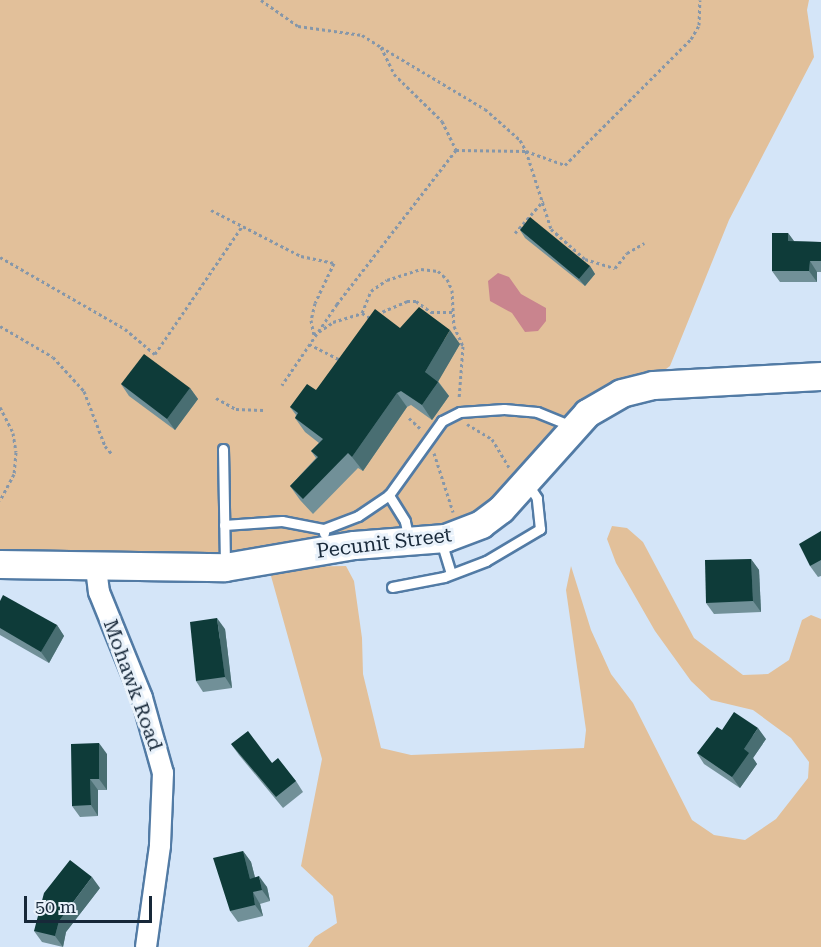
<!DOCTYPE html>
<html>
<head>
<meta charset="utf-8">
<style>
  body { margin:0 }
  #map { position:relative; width:821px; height:947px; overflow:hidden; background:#d4e5f8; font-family:"Roboto Serif",serif }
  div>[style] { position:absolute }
  .green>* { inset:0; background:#e2c09a }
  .water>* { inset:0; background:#c9848e }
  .path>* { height:3px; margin-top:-1.5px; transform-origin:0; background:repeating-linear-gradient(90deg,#8697a9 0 3px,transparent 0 6px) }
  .roads { filter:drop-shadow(2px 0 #527ba5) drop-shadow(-2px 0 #527ba5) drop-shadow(0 2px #527ba5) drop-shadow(0 -2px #527ba5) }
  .lane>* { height:9px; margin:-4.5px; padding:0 4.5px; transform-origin:4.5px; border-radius:4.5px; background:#fff }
  .street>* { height:20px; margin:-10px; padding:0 10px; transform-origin:10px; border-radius:10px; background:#fff }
  .secondary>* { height:27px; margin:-13.5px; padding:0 13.5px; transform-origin:13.5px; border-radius:13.5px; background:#fff }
  .wall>* { inset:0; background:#719098 }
  .shaded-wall>* { inset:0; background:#496e72 }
  .building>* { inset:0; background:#0e3b39 }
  span { translate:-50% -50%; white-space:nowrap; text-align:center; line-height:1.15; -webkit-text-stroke:6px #e9f2fb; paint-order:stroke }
  .street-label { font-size:20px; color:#172839 }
  .scale { position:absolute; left:24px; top:896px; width:128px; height:27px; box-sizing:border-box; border:3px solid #172839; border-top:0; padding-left:8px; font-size:18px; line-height:21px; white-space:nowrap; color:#172839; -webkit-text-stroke:4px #e9f2fb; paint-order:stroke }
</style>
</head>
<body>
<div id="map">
  <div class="green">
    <div style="clip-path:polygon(0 0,809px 0,807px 10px,814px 57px,729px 220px,670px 366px,473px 512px,449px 525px,228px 555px,0 553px)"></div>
    <div style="clip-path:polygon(612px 526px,627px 528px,643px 542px,694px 638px,743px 675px,768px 674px,789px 660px,802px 620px,811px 615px,821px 619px,821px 947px,308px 947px,315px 937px,337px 923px,333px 896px,301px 866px,322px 759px,271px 576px,285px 567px,346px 566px,354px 581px,362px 638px,363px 674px,381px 748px,411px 755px,584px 748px,586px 730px,566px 590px,571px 566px,591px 630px,611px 674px,633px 703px,692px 820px,714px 835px,745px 840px,776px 819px,808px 778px,809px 762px,791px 738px,753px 710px,711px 700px,691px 681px,655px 631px,616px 563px,607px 539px)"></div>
  </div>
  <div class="water">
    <div style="clip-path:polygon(498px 273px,509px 277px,521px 294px,546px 308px,546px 321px,538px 331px,525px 332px,512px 313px,490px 301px,488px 281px)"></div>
  </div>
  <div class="path">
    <div style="left:261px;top:0;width:45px;rotate:35.1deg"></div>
    <div style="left:298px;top:26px;width:65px;rotate:8deg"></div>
    <div style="left:362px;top:35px;width:22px;rotate:32deg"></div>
    <div style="left:381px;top:47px;width:30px;rotate:64deg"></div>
    <div style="left:394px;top:74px;width:67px;rotate:44.4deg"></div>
    <div style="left:442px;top:121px;width:32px;rotate:64deg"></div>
    <div style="left:456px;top:150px;width:195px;rotate:127.7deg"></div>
    <div style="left:337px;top:304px;width:98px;rotate:124.2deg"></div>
    <div style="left:381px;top:47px;width:121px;rotate:30.8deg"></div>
    <div style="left:485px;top:109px;width:47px;rotate:41.5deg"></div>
    <div style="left:520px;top:140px;width:13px;rotate:61deg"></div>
    <div style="left:526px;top:151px;width:41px;rotate:19.7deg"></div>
    <div style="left:565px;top:165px;width:178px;rotate:-45deg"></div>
    <div style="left:691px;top:39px;width:16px;rotate:-60deg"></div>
    <div style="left:699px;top:25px;width:25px;rotate:-88deg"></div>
    <div style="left:456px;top:150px;width:70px;rotate:0.8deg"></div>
    <div style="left:526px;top:151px;width:82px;rotate:72.2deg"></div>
    <div style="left:551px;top:229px;width:45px;rotate:41.4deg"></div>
    <div style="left:585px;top:259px;width:31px;rotate:17deg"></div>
    <div style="left:615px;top:268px;width:19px;rotate:-51deg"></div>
    <div style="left:627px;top:253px;width:20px;rotate:-30deg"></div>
    <div style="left:211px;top:210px;width:101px;rotate:27.1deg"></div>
    <div style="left:301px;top:256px;width:34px;rotate:12deg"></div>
    <div style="left:334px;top:263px;width:44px;rotate:115.4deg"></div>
    <div style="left:315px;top:303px;width:17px;rotate:103deg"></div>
    <div style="left:311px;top:320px;width:15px;rotate:79deg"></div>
    <div style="left:314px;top:335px;width:23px;rotate:-34deg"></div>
    <div style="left:333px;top:322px;width:30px;rotate:-17deg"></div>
    <div style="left:362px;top:313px;width:12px;rotate:31deg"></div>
    <div style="left:515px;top:233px;width:43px;rotate:-48.8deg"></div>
    <div style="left:0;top:257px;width:144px;rotate:29.9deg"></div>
    <div style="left:125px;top:329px;width:39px;rotate:40deg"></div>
    <div style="left:155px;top:354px;width:156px;rotate:-55.7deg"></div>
    <div style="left:362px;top:313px;width:24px;rotate:-68deg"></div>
    <div style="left:371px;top:291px;width:19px;rotate:-35deg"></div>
    <div style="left:387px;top:280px;width:36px;rotate:-18deg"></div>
    <div style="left:421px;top:269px;width:17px;rotate:7deg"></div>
    <div style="left:438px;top:271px;width:12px;rotate:42deg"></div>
    <div style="left:447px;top:279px;width:12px;rotate:66deg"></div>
    <div style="left:452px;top:290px;width:36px;rotate:87deg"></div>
    <div style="left:454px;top:326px;width:22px;rotate:66deg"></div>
    <div style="left:463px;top:346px;width:53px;rotate:94.3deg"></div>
    <div style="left:377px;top:314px;width:33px;rotate:-23deg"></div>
    <div style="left:407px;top:301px;width:9px"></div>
    <div style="left:416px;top:301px;width:19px;rotate:36deg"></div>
    <div style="left:431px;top:312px;width:24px"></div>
    <div style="left:0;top:326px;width:61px;rotate:30.3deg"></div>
    <div style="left:53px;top:357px;width:46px;rotate:47.6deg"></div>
    <div style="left:84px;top:391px;width:59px;rotate:69.1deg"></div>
    <div style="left:105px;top:446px;width:11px;rotate:49deg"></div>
    <div style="left:309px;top:344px;width:35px;rotate:27deg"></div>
    <div style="left:216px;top:398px;width:23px;rotate:29deg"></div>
    <div style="left:236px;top:409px;width:28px;rotate:2deg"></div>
    <div style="left:0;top:407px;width:29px;rotate:63deg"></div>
    <div style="left:13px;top:433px;width:19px;rotate:81deg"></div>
    <div style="left:16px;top:452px;width:22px;rotate:95deg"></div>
    <div style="left:14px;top:474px;width:30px;rotate:118deg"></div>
    <div style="left:409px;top:418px;width:16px;rotate:43deg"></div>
    <div style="left:467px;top:424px;width:29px;rotate:31deg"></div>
    <div style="left:492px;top:439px;width:33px;rotate:59deg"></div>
    <div style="left:434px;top:453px;width:62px;rotate:72.1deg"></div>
  </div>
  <div class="roads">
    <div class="lane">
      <div style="left:223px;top:449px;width:116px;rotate:89deg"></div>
      <div style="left:224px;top:525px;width:58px;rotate:-3.9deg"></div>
      <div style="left:282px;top:521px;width:43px;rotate:10.8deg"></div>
      <div style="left:324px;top:533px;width:4px;rotate:-90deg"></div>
      <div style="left:324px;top:529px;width:36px;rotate:-21deg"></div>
      <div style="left:358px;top:516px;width:37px;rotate:-34deg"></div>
      <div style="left:409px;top:539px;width:18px;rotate:-103deg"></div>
      <div style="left:405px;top:521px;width:31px;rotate:-122deg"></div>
      <div style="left:389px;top:495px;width:91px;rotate:-54.4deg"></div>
      <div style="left:442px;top:421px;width:20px;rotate:-27deg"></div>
      <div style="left:460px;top:412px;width:44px;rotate:-3.9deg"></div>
      <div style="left:504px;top:409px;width:33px;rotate:5deg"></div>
      <div style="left:537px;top:412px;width:37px;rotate:22deg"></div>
      <div style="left:441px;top:541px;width:34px;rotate:73deg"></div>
      <div style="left:392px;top:587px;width:53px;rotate:-10.9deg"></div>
      <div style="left:444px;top:577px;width:45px;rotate:-20.9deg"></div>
      <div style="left:486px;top:561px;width:63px;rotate:-30.7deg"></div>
      <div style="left:540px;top:529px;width:31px;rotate:-96deg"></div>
      <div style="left:537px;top:498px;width:18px;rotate:-124deg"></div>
    </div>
    <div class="street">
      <div style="left:96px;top:568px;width:24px;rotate:83deg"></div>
      <div style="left:99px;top:592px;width:114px;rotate:67.9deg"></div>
      <div style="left:142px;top:698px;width:78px;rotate:74.4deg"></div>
      <div style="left:163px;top:773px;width:73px;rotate:92.4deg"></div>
      <div style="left:160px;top:846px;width:102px;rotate:97.9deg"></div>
    </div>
    <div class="secondary">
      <div style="left:0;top:564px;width:225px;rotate:0.8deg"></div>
      <div style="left:225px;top:567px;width:131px;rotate:-9.7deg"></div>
      <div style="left:354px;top:545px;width:91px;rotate:-4.4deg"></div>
      <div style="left:445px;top:538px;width:39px;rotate:-21deg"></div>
      <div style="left:481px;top:524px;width:25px;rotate:-37deg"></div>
      <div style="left:501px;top:509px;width:129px;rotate:-48.1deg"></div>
      <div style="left:587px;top:413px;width:39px;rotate:-30deg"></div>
      <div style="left:621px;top:393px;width:33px;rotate:-14deg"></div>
      <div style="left:653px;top:385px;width:168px;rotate:-3.1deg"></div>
    </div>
  </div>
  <div class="wall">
    <div style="clip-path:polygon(520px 230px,590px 266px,595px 274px,585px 286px,525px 238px)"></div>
    <div style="clip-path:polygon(788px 233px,794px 241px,821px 242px,821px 272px,817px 272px,817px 282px,780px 282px,772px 271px)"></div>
    <div style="clip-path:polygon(400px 328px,460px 344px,438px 381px,449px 396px,432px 420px,411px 405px,407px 407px,363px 471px,358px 468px,313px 514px,300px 500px,290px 486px,316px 458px,311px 451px,319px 443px,305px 432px,295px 418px,296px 415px,290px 407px,316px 390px)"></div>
    <div style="clip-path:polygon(121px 384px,190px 388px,198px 399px,175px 430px,129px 396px)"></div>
    <div style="clip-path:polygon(821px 531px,821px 576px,818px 577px,810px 566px)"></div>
    <div style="clip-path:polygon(751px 559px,759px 570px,761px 612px,714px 614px,706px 603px)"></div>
    <div style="clip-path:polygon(0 601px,57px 625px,64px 636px,49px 663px,0 635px)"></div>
    <div style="clip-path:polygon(225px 629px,232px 688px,203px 692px,196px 681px)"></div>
    <div style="clip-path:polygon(722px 730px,766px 739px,753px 758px,757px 764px,740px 788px,704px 764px,697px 753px)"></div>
    <div style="clip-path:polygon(231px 744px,272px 763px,296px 781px,303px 792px,283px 808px,239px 755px)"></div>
    <div style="clip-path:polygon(107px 754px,107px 790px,98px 790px,98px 816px,80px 817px,72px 806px)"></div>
    <div style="clip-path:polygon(243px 851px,251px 862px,255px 877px,267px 887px,270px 901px,260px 904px,263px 916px,238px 922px,230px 911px)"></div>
    <div style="clip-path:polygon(100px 888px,66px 932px,63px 947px,42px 942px,34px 931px)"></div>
  </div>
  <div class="shaded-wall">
    <div style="clip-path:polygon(788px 233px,796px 244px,788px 241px)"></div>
    <div style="clip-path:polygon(810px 261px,817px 272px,817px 282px,809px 271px)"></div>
    <div style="clip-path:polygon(590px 266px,595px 274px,585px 286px,579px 279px)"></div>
    <div style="clip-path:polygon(450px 330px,460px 344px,435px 387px,425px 372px)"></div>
    <div style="clip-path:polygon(438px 382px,449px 396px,432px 420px,422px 405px)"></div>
    <div style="clip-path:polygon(190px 388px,198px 399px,175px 430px,167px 419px)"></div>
    <div style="clip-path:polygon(397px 393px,407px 407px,363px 471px,352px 457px)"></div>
    <div style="clip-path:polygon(751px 559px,759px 570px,761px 612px,753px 601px)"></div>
    <div style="clip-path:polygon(217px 618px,225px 629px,232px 688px,225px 677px)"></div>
    <div style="clip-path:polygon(57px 625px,64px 636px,49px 663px,41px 652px)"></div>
    <div style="clip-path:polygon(758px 728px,766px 739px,753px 758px,757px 764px,740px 788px,732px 777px,744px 749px)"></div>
    <div style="clip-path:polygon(99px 743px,107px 754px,107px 790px,99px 779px)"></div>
    <div style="clip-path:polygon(90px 779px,98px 790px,98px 816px,91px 805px)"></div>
    <div style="clip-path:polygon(243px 851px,251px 862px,258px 890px,250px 879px)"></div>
    <div style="clip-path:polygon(259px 876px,267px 887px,270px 901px,262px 890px)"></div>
    <div style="clip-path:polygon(92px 877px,100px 888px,66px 932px,63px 947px,55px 936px,59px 921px)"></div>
    <div style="clip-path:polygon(253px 892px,260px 904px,263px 916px,255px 905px)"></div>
  </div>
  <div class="building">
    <div style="clip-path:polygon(530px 217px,590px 266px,579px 279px,520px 230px)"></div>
    <div style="clip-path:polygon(772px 233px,788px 233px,788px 241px,821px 242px,821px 261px,810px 261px,809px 271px,772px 271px)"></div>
    <div style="clip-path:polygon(419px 307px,450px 330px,425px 372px,438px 382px,422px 405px,401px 391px,397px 393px,352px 457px,348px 453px,303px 499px,290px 486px,318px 457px,311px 451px,323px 439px,295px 418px,298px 413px,290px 407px,307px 384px,316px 390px,375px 309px,400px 328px)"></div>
    <div style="clip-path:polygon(144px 354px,190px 388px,167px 419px,121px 384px)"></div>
    <div style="clip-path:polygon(821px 531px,821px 560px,810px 566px,799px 544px)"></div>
    <div style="clip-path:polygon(751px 559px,753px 601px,706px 603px,705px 560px)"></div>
    <div style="clip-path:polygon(3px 595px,57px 625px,41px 652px,0 628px,0 601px)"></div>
    <div style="clip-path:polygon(217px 618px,225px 677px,196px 681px,190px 622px)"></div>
    <div style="clip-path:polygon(734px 712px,758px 728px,744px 749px,749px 753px,732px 777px,697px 753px,717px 727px,722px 730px)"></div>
    <div style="clip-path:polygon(248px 731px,272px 763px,278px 758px,296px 781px,276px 797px,231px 744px)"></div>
    <div style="clip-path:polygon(99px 743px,99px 779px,90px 779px,91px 805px,72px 806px,71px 744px)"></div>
    <div style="clip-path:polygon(243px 851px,250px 879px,259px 876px,262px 890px,253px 892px,255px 905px,230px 911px,213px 858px)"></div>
    <div style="clip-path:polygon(70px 860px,92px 877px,59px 921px,55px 936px,34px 931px,44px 893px)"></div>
  </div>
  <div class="street-label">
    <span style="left:384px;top:543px;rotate:-7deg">Pecunit Street</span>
    <span style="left:133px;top:685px;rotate:70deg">Mohawk Road</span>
  </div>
  <div class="scale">50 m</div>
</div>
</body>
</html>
